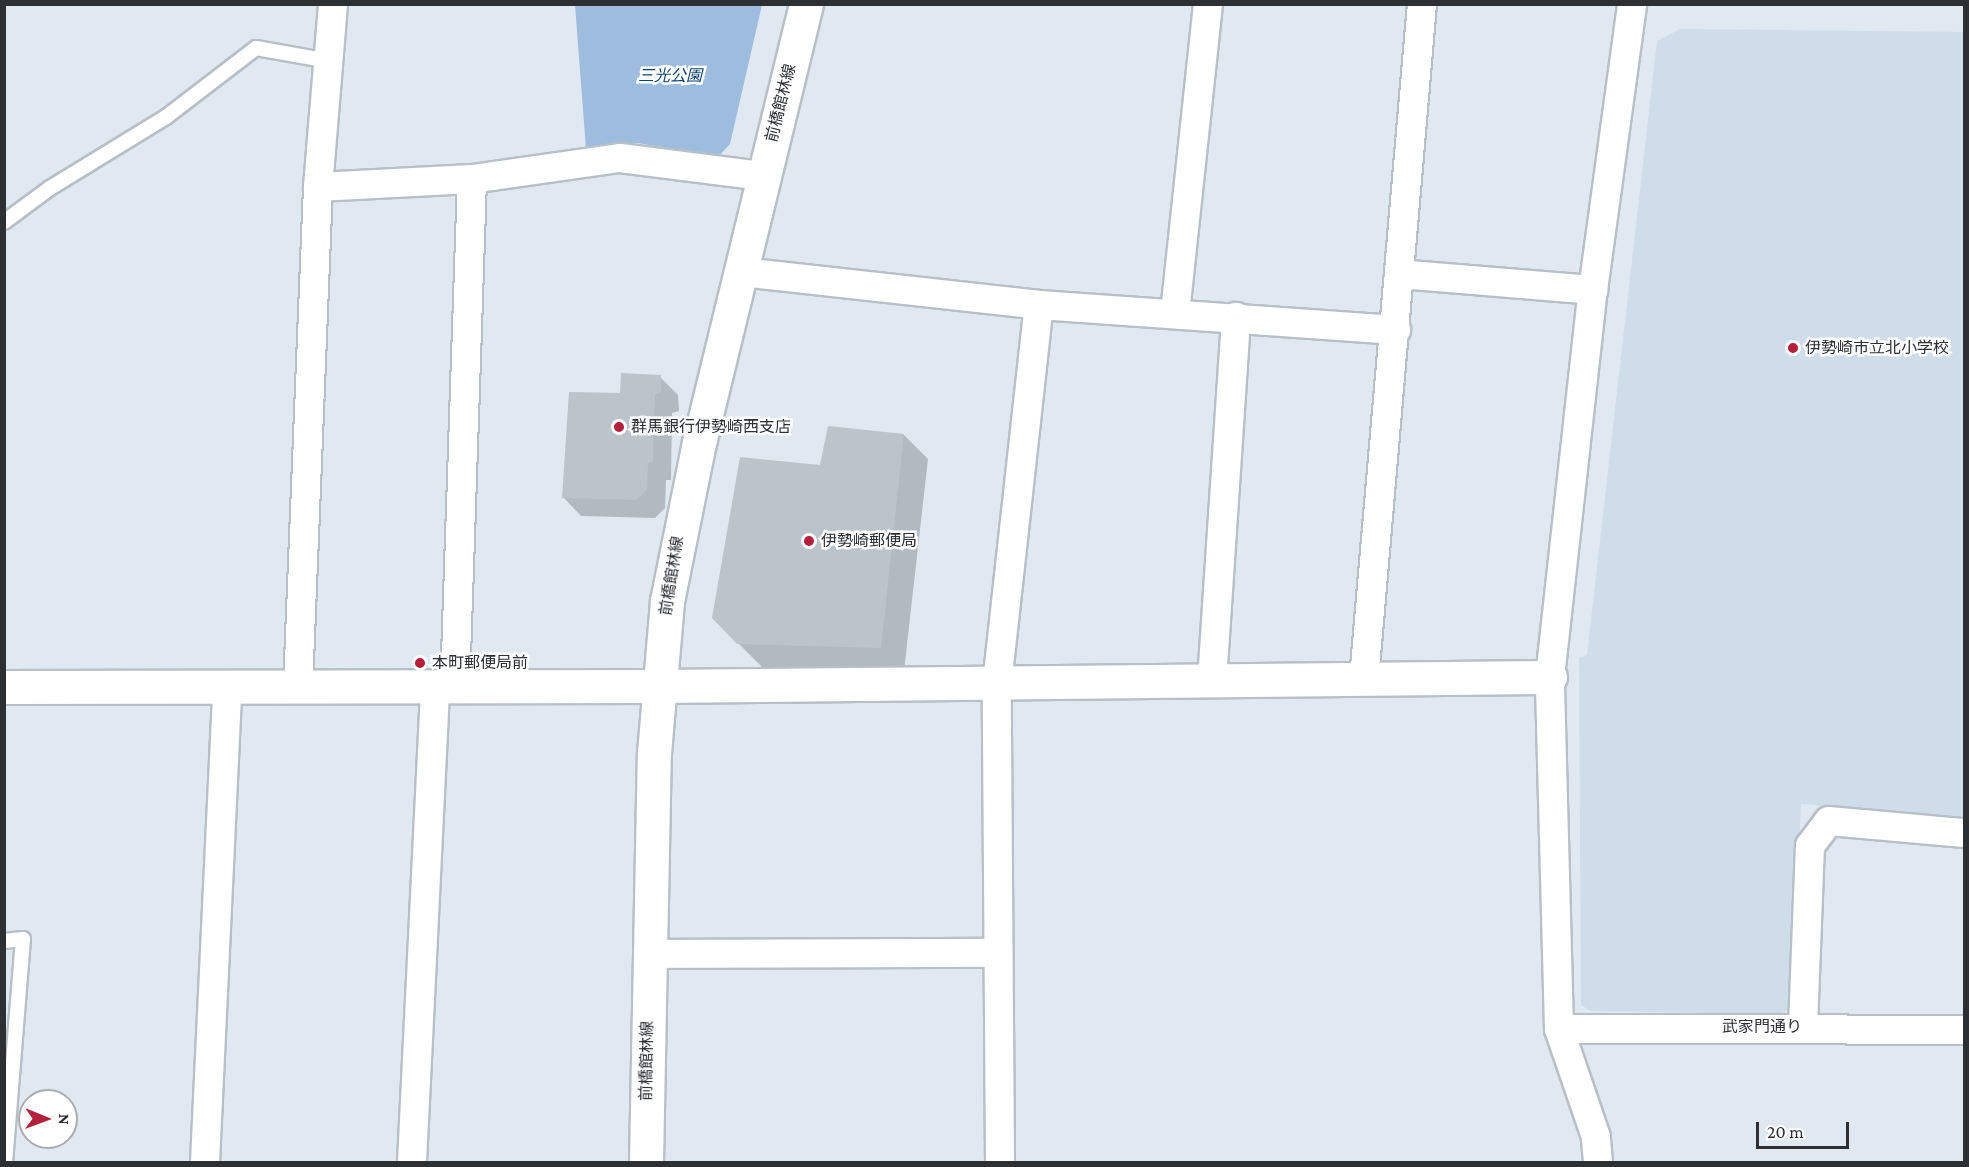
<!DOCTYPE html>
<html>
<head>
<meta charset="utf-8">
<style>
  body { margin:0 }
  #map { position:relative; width:1969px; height:1167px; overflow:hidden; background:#e0e8f1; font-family:"Crimson Pro","Noto Sans JP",serif }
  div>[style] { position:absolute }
  .built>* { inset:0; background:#cfdcea }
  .green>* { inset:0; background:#9ebdde }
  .shadow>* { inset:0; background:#0003 }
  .building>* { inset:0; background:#bbc3cb }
  .roads { filter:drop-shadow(2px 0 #b7bfc7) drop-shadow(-2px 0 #b7bfc7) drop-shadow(0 2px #b7bfc7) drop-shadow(0 -2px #b7bfc7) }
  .service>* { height:14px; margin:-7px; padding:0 7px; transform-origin:7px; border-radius:7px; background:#fff }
  .minor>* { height:28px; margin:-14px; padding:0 14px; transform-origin:14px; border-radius:14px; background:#fff }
  .tertiary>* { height:33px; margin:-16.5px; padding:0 16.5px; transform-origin:16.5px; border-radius:16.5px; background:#fff }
  .primary>* { height:33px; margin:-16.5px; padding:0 16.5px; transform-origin:16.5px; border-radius:16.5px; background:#fff }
  .dots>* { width:16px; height:16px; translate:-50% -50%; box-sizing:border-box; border:3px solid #fff; border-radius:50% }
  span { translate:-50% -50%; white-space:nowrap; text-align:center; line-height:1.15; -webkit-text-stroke:5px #fff; paint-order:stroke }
  .park-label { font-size:16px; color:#0a416e; font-style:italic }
  .street-label { font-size:16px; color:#2d3033 }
  .poi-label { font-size:16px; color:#2d3033 }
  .left { translate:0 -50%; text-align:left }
  .frame { position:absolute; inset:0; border:6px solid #2d3033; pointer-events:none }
  .north { position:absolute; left:18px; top:1089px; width:60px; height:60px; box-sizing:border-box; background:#fff; border:2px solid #abacad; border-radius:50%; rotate:91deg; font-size:16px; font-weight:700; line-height:24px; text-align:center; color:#2d3033 }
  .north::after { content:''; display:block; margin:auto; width:21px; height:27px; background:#b2203c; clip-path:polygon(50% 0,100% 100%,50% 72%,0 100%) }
  .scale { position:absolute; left:1756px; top:1122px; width:93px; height:27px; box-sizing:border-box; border:3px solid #2d3033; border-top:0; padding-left:8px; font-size:18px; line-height:21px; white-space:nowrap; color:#2d3033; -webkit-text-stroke:4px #fff; paint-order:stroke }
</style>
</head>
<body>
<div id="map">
  <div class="built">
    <div style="clip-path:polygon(1680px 29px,1964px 32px,1964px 817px,1801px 804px,1792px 1007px,1780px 1014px,1591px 1011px,1581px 1005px,1579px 658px,1587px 655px,1657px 41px)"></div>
  </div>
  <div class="green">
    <div style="clip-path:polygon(575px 5px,762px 5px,730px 144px,719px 156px,637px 143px,586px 149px)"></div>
  </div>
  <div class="shadow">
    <div style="clip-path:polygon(660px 377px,678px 395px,679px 411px,672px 413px,671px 480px,666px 480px,665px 508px,655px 518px,581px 516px,563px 497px,621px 395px)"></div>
    <div style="clip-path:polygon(904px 435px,928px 459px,904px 671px,762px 667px,738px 643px,822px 467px)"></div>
  </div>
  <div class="building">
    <div style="clip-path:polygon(621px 373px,661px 375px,661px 392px,655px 395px,653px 462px,648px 463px,647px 490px,636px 500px,562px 498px,569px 392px,620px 393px)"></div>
    <div style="clip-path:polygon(828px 426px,904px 434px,881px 648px,737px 644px,712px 618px,740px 457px,820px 465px)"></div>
  </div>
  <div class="roads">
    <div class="service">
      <div style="left:4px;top:222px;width:57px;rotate:-36.5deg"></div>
      <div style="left:50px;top:188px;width:136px;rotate:-31.5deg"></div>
      <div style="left:166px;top:117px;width:113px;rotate:-37.5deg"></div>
      <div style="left:256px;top:48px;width:75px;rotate:10deg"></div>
      <div style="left:4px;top:941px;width:19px;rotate:-6deg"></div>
      <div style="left:23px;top:939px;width:224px;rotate:94.6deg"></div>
    </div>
    <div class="minor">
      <div style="left:318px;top:187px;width:154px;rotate:-3deg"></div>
      <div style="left:472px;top:179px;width:149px;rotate:-8.1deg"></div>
      <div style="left:620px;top:158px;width:144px;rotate:7.2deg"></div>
      <div style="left:742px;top:272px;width:299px;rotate:6.3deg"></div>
      <div style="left:1039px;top:305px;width:358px;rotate:4deg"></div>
      <div style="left:1399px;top:274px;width:195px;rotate:4.7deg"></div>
      <div style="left:1175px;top:313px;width:311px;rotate:-83.9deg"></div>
      <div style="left:1364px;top:679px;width:677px;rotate:-85.09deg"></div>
      <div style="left:1212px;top:681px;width:365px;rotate:-86.2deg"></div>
      <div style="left:455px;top:686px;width:507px;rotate:-88.08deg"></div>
      <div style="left:298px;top:687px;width:500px;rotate:-87.71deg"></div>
      <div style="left:318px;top:187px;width:184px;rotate:-85.3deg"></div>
      <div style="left:648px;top:954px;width:349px;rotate:-0.2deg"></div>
      <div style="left:1803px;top:1027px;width:181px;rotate:-87.8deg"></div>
      <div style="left:1810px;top:846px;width:31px;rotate:-53deg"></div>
      <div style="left:1829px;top:821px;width:136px;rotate:5.1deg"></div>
      <div style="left:1559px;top:1029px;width:405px;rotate:0.1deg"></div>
      <div style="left:205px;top:1162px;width:476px;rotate:-87.3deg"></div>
      <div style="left:412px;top:1162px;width:477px;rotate:-87.2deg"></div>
      <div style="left:1000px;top:1162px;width:478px;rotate:-90.4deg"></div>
      <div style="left:997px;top:684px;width:381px;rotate:-83.7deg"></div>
      <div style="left:1598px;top:1162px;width:25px;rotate:-95deg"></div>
      <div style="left:1596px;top:1137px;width:114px;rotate:-108.9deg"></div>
      <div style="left:1559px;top:1029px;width:352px;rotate:-91.5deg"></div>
      <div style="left:1550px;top:677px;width:389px;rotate:-83.7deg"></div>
      <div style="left:1593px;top:290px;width:289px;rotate:-82.2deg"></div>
    </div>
    <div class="tertiary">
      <div style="left:4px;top:687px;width:653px;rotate:-0.09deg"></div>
      <div style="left:657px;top:686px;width:893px;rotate:-0.58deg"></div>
    </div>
    <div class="primary">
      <div style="left:646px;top:1162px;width:409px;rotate:-88.9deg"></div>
      <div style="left:654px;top:753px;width:153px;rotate:-85.1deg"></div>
      <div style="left:667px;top:601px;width:161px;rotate:-78.6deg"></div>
      <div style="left:699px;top:443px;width:452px;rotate:-76.3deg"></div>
    </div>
  </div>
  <div class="dots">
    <div style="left:1793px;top:348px;background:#b2203c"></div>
    <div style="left:619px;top:427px;background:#b2203c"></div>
    <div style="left:809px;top:541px;background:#b2203c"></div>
    <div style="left:420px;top:663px;background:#b2203c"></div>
  </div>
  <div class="park-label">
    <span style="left:670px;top:76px">三光公園</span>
  </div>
  <div class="street-label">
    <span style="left:781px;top:103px;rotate:-76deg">前橋館林線</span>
    <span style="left:672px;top:576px;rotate:-81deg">前橋館林線</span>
    <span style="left:1762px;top:1027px">武家門通り</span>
    <span style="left:647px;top:1061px;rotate:-89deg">前橋館林線</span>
  </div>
  <div class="poi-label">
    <span class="left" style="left:1805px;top:348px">伊勢崎市立北小学校</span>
    <span class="left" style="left:631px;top:427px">群馬銀行伊勢崎西支店</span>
    <span class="left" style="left:821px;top:541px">伊勢崎郵便局</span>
    <span class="left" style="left:432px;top:663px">本町郵便局前</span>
  </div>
  <div class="frame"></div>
  <div class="north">N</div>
  <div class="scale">20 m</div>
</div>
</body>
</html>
